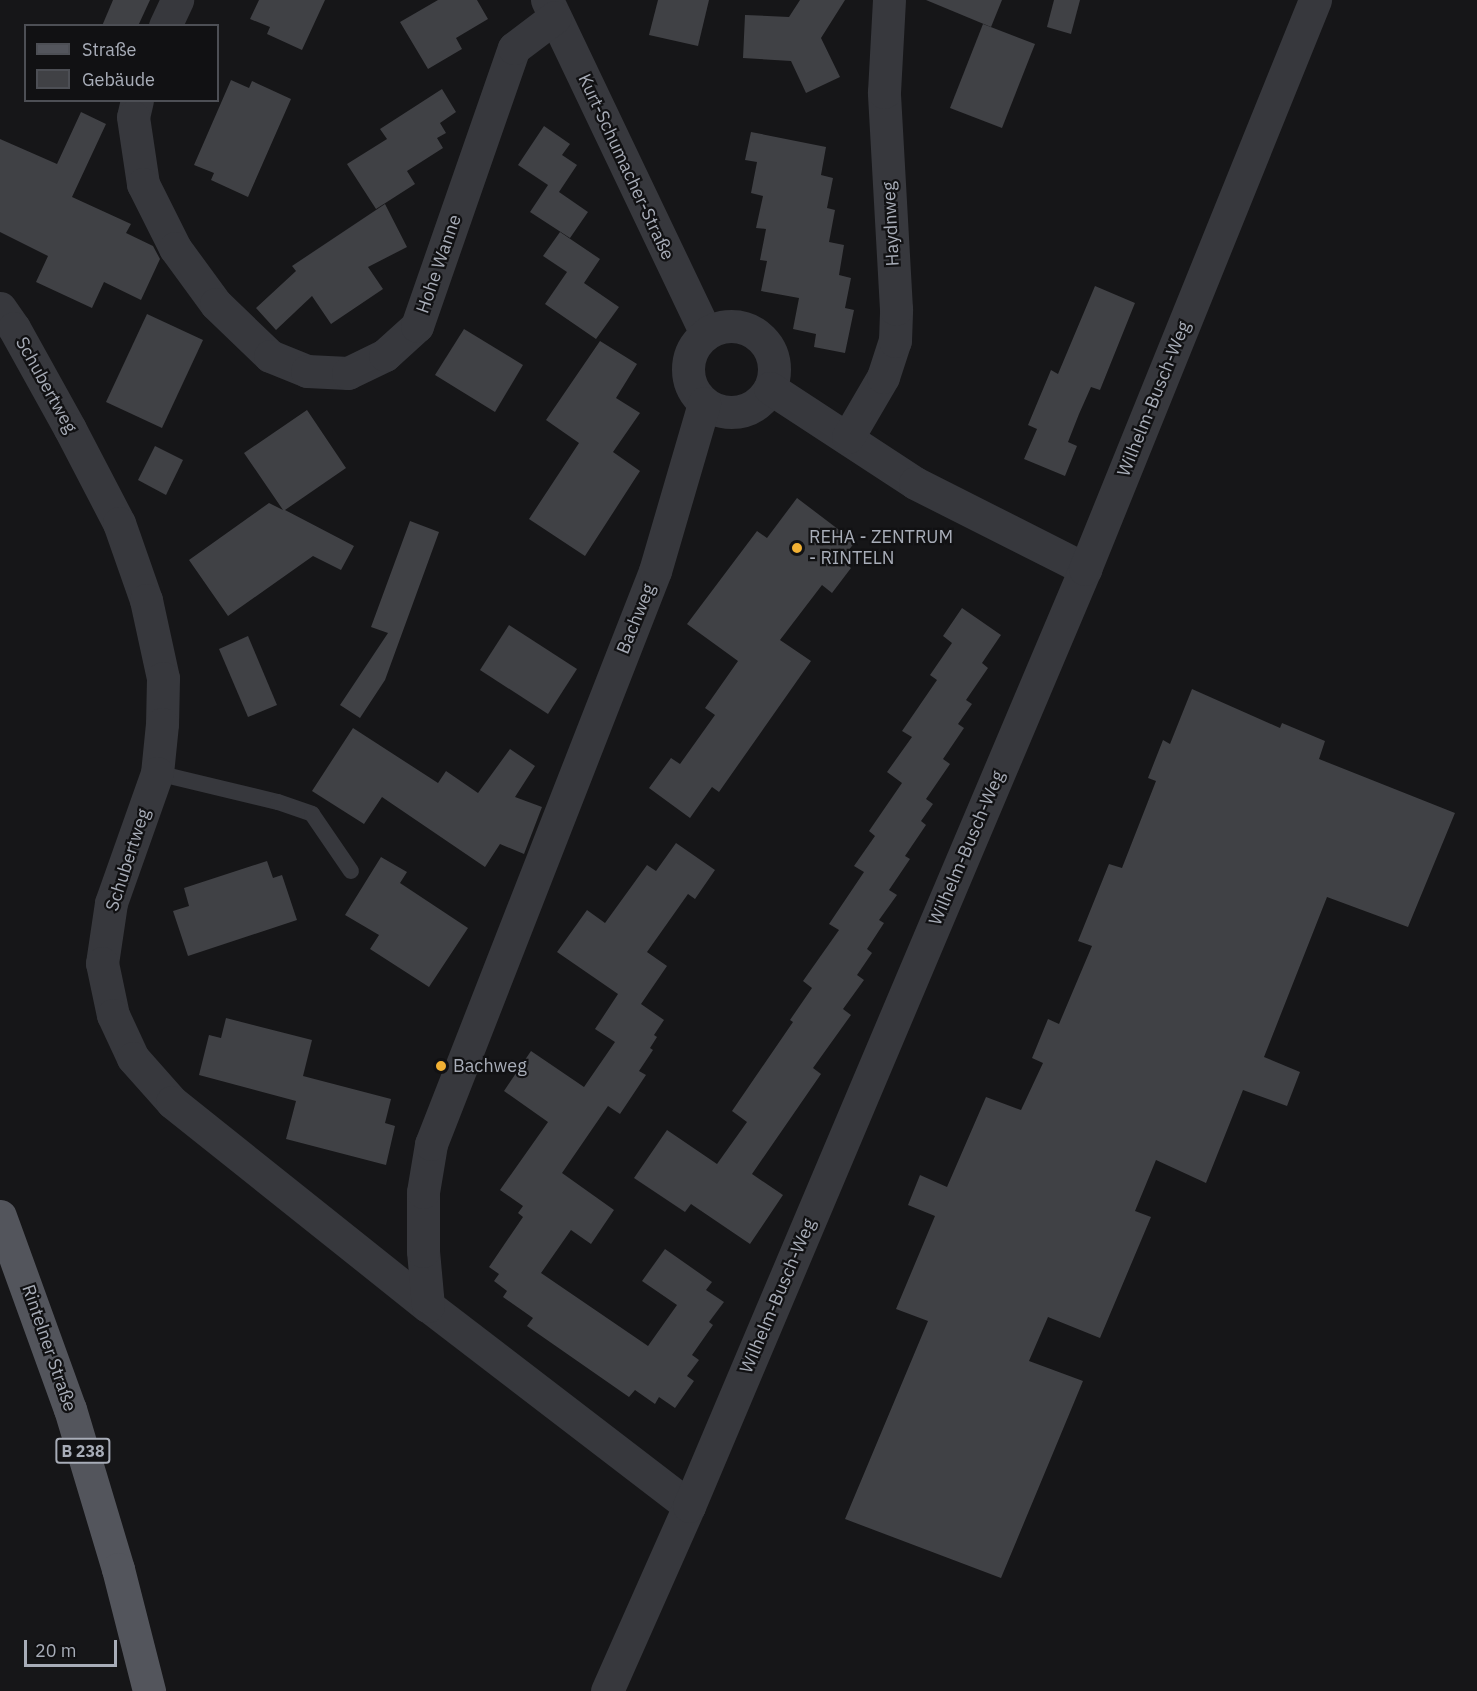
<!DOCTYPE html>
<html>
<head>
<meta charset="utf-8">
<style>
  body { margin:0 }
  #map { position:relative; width:1477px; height:1691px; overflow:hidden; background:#161618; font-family:"IBM Plex Sans",sans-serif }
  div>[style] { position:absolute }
  .building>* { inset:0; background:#404145 }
  .lane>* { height:16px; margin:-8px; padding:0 8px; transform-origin:8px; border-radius:8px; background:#37383d }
  .street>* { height:33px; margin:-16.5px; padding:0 16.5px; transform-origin:16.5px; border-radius:16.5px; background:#37383d }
  .street>.ring { margin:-16.5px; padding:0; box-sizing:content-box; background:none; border:33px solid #37383d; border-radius:50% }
  .primary>* { height:33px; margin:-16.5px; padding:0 16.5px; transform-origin:16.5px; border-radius:16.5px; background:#53555c }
  .dots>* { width:16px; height:16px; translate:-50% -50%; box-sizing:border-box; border:3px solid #111113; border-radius:50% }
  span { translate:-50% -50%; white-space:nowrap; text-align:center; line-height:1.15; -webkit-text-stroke:4.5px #111113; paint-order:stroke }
  .shield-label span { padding:2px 4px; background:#111113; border:2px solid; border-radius:4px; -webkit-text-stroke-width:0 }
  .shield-label { font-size:16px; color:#a8adb8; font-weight:700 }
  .street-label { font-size:18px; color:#a8adb8 }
  .poi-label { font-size:18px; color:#a8adb8 }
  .left { translate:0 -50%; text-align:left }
  .legend { position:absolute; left:24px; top:24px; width:195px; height:78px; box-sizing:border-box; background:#111113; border:2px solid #4d4f55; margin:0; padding:8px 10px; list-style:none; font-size:18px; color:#a8adb8 }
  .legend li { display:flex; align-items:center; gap:12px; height:30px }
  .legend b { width:30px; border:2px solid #4d4f55 }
  .scale { position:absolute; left:24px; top:1640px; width:93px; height:27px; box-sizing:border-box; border:3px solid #a8adb8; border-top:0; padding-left:8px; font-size:18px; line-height:21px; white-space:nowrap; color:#a8adb8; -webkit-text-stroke:4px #111113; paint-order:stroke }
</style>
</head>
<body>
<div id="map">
  <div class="building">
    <div style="clip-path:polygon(113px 0,150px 0,138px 26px,102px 26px)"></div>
    <div style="clip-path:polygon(259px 0,325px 0,302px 50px,267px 34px,270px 27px,250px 19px)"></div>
    <div style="clip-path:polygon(438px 0,477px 0,488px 19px,456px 38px,462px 49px,428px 69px,400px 22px)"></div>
    <div style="clip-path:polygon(658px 0,709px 0,698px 46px,649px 35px)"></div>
    <div style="clip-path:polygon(800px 0,845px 0,821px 38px,840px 77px,806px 93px,791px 61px,743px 58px,745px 15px,789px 17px)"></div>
    <div style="clip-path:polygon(926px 0,1002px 0,991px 27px)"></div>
    <div style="clip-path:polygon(1054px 0,1080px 0,1071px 34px,1047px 27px)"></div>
    <div style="clip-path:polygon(983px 24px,1035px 44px,1002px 128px,950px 108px)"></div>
    <div style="clip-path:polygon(231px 80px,249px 88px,252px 81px,291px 99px,248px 197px,211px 180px,214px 173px,194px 165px)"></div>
    <div style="clip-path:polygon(442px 89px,456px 112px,440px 123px,446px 133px,437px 138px,443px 148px,407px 171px,415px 184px,376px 209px,347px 164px,387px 139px,380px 129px)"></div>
    <div style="clip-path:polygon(81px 112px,106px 124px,72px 197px,131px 224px,126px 233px,153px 246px,160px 259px,141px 300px,104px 282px,92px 308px,36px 282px,48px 256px,0 232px,0 139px,57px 164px)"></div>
    <div style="clip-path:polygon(544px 126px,570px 144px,562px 155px,577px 165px,559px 192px,588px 212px,570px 238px,530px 212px,548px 185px,518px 165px)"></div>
    <div style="clip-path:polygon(751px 132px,826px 147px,821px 175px,833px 178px,827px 208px,835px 210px,829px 242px,844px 245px,839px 275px,851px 278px,845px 308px,854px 310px,845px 353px,814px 347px,816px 334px,793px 329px,799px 298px,761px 291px,767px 261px,760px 260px,766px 229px,756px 228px,763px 196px,751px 193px,757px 162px,745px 160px)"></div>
    <div style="clip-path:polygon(385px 204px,407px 247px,368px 267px,383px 289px,331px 324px,312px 296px,276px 330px,256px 308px,296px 271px,292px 266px)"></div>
    <div style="clip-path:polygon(560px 232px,600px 259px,584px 283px,619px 307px,596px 339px,545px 304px,567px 272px,543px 256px)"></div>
    <div style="clip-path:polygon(1095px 286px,1135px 303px,1100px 390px,1091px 387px,1079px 414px,1068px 442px,1077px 446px,1065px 476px,1024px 459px,1037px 429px,1028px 425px,1051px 370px,1058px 374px)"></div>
    <div style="clip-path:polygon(147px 314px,203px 340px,162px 428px,106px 402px)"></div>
    <div style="clip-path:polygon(464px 329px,523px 365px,495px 412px,435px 375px)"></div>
    <div style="clip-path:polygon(600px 341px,637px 364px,616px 398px,640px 413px,613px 452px,640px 471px,585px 556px,529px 519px,579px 443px,546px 420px)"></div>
    <div style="clip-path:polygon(307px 410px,346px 468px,285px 510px,354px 546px,341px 570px,313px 556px,228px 616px,189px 560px,269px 503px,283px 510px,244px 453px)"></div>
    <div style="clip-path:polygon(155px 446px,183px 460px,166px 495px,138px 480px)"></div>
    <div style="clip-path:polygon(797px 498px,855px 542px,841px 560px,851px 568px,832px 593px,822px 585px,780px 640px,811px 661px,719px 792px,712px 787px,690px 818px,649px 788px,671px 758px,680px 764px,715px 715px,705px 708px,738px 661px,687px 624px,757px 531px,767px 538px)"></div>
    <div style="clip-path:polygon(410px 521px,439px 532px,385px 680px,360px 718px,340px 705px,388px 633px,371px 627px)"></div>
    <div style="clip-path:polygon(962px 608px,1001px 635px,982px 663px,988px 668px,966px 700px,972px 704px,958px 724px,964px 728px,943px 759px,950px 764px,926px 799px,933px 804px,921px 821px,926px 825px,905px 856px,910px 859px,889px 890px,897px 895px,879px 920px,884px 923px,867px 949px,872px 953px,857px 975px,864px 980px,843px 1009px,851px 1015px,813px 1068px,821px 1074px,752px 1174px,783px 1195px,750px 1244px,691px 1204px,685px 1212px,634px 1178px,667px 1130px,717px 1164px,747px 1122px,732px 1111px,793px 1022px,790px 1020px,812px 988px,803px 981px,839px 930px,829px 924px,864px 872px,854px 866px,875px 836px,869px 831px,902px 783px,887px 772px,912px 737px,902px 731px,937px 680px,930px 675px,952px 643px,943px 636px)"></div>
    <div style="clip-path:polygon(509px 625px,577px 669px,548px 714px,480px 670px)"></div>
    <div style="clip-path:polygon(248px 636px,277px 705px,248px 717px,219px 649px)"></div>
    <div style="clip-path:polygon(1192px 689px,1280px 728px,1282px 723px,1325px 741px,1319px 759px,1455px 813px,1408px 927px,1327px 897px,1264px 1057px,1300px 1072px,1287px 1106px,1243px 1090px,1206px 1183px,1156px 1160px,1135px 1211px,1151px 1217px,1100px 1338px,1048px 1317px,1029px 1361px,1083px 1381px,1001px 1578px,845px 1519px,928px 1321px,896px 1309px,935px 1216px,908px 1205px,920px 1175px,947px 1187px,986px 1097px,1021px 1110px,1043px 1063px,1032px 1058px,1048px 1019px,1059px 1024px,1092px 946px,1078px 941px,1109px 864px,1122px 868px,1156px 781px,1148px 778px,1163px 740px,1170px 744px)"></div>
    <div style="clip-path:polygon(353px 728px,438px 783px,446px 771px,478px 793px,510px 749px,535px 766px,515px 797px,542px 807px,524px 854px,500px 844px,485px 867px,382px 797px,364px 824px,312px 791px)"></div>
    <div style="clip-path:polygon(676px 843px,715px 870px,695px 899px,688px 894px,647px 952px,667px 966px,641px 1004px,664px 1020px,654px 1035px,657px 1037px,650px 1048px,653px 1050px,639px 1071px,646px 1075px,620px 1114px,608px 1106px,562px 1173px,614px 1210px,591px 1244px,571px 1230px,541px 1273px,648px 1346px,677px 1305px,642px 1281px,665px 1249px,712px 1282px,706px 1290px,724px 1302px,709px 1322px,713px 1325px,692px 1355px,699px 1360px,687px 1376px,694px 1381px,675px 1408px,659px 1397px,655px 1404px,635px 1390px,629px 1397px,527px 1326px,533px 1318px,503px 1297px,507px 1291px,494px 1281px,499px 1274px,489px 1267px,523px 1217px,518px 1213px,523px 1206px,500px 1190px,548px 1122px,504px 1091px,531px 1051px,584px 1087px,615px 1042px,595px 1029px,618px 994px,557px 952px,587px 910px,605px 923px,647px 865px,656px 871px)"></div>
    <div style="clip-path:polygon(381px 857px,407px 872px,400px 883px,468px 928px,429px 987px,370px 949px,379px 935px,345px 915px)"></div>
    <div style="clip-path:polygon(267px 861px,273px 878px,282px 875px,297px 920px,188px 956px,173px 911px,189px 906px,184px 888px)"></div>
    <div style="clip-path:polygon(226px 1018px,312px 1040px,303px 1076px,391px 1099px,385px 1123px,395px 1126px,386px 1165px,286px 1139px,296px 1101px,199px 1075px,209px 1035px,221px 1038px)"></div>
  </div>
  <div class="lane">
    <div style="left:157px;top:773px;width:124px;rotate:13.5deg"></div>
    <div style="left:278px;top:802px;width:36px;rotate:19deg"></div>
    <div style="left:312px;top:814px;width:69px;rotate:55.6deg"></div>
  </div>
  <div class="street">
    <div style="left:547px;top:0;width:369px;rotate:64.5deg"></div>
    <div style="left:165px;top:26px;width:29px;rotate:-65deg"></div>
    <div style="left:137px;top:100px;width:17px;rotate:103deg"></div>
    <div style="left:133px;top:117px;width:68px;rotate:81.5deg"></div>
    <div style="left:143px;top:184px;width:72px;rotate:63.4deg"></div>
    <div style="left:175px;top:248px;width:69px;rotate:53.8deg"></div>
    <div style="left:216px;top:304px;width:75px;rotate:43.9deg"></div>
    <div style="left:270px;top:356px;width:40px;rotate:22deg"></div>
    <div style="left:307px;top:371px;width:41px;rotate:2.8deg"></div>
    <div style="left:348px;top:373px;width:41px;rotate:-25.9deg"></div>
    <div style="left:385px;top:355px;width:43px;rotate:-42.2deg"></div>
    <div style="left:417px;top:326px;width:294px;rotate:-70.8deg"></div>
    <div style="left:514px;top:48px;width:51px;rotate:-37.1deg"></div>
    <div style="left:0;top:308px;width:24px;rotate:55deg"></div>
    <div style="left:14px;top:328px;width:115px;rotate:61deg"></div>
    <div style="left:70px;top:429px;width:106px;rotate:62.5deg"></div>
    <div style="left:119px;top:523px;width:82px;rotate:70.7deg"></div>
    <div style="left:146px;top:600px;width:80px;rotate:77.7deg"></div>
    <div style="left:163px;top:678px;width:46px;rotate:91.2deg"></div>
    <div style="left:162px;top:724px;width:49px;rotate:95.8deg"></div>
    <div style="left:157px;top:773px;width:138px;rotate:109.5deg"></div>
    <div style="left:111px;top:903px;width:61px;rotate:98.5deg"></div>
    <div style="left:102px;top:963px;width:53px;rotate:78.1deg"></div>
    <div style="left:113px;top:1015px;width:47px;rotate:65.1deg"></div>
    <div style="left:133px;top:1058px;width:59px;rotate:48.4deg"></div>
    <div style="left:172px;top:1102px;width:327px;rotate:38.6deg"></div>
    <div class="ring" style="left:688px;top:326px;width:53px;height:53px"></div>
    <div style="left:770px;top:388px;width:173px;rotate:33.2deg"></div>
    <div style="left:915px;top:483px;width:191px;rotate:26.8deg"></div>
    <div style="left:848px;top:437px;width:69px;rotate:-59.7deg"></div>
    <div style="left:883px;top:377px;width:38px;rotate:-72deg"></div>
    <div style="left:895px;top:341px;width:32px;rotate:-88deg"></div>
    <div style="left:896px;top:309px;width:217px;rotate:-93.2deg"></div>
    <div style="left:884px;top:92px;width:92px;rotate:-86.9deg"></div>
    <div style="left:689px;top:1506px;width:329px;rotate:-142.5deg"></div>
    <div style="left:428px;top:1306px;width:55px;rotate:-95.2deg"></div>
    <div style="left:423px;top:1251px;width:59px;rotate:-90deg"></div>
    <div style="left:423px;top:1192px;width:49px;rotate:-80.5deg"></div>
    <div style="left:431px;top:1144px;width:615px;rotate:-68.65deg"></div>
    <div style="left:655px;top:571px;width:175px;rotate:-73.7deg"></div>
    <div style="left:607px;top:1691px;width:202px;rotate:-66.1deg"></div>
    <div style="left:689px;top:1506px;width:1017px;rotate:-67.09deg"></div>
    <div style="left:1085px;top:569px;width:614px;rotate:-67.99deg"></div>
  </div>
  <div class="primary">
    <div style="left:0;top:1216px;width:205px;rotate:70.1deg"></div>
    <div style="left:70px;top:1409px;width:167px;rotate:73.3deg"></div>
    <div style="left:118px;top:1569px;width:126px;rotate:75.7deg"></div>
  </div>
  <div class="dots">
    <div style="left:797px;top:548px;background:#f2b134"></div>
    <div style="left:441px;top:1066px;background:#f2b134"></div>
  </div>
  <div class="shield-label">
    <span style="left:83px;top:1451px">B 238</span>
  </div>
  <div class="street-label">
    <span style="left:626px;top:167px;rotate:65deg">Kurt-Schumacher-Straße</span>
    <span style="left:891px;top:224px;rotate:-93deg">Haydnweg</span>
    <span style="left:439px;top:264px;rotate:-71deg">Hohe Wanne</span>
    <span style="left:46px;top:385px;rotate:61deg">Schubertweg</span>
    <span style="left:1154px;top:399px;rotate:-68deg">Wilhelm-Busch-Weg</span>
    <span style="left:636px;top:619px;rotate:-68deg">Bachweg</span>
    <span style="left:967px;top:848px;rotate:-67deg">Wilhelm-Busch-Weg</span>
    <span style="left:128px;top:860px;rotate:-72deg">Schubertweg</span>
    <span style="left:778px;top:1296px;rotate:-67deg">Wilhelm-Busch-Weg</span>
    <span style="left:49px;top:1348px;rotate:71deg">Rintelner Straße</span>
  </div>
  <div class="poi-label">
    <span class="left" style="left:809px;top:548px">REHA - ZENTRUM<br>- RINTELN</span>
    <span class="left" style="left:453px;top:1066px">Bachweg</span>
  </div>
  <ul class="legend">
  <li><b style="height:8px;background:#53555c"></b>Straße</li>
  <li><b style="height:16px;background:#404145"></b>Gebäude</li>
  </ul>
  <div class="scale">20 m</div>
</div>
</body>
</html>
